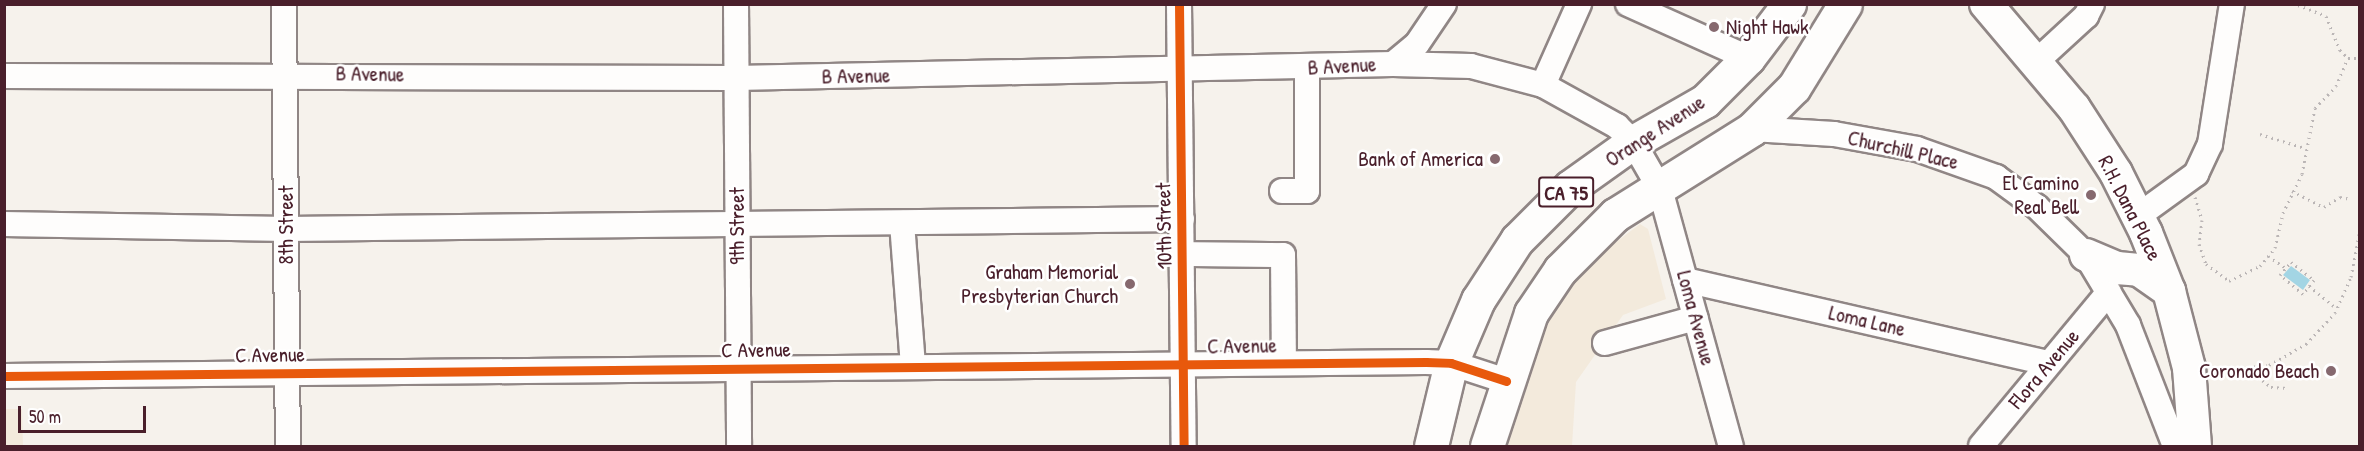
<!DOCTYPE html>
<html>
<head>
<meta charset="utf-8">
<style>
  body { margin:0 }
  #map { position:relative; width:2364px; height:451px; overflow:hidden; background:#f6f2ec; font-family:"Patrick Hand",sans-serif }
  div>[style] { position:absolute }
  .built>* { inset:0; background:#f3eadc }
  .water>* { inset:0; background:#a3d5e4 }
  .path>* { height:3px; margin-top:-1.5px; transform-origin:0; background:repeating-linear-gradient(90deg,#bbb6b6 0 1.5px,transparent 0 6px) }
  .roads { filter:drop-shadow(2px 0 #908685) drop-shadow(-2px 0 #908685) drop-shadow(0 2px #908685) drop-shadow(0 -2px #908685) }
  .minor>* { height:24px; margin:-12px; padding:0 12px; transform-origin:12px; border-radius:12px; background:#fefdfc }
  .major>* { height:32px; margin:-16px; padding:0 16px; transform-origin:16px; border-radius:16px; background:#fefdfc }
  .highway>* { height:33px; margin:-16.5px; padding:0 16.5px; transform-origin:16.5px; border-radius:16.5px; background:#fefdfc }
  .cycleway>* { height:9px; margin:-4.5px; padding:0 4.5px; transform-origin:4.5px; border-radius:4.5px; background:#e8590c }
  .dots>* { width:16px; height:16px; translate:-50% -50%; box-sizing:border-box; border:3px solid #fff; border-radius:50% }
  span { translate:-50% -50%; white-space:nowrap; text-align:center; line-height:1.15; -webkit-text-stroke:5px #fff; paint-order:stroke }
  .shield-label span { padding:2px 4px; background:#fff; border:2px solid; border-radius:4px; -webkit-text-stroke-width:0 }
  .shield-label { font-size:20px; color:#4a1f2b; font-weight:700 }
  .poi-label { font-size:21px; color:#4a1f2b }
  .left { translate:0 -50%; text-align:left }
  .right { translate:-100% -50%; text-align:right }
  .street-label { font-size:21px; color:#4a1f2b }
  .frame { position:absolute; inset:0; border:6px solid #4a1f2b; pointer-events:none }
  .scale { position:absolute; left:18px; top:406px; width:128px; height:27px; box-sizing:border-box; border:3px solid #4a1f2b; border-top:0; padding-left:8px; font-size:18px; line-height:21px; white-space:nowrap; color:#4a1f2b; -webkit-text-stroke:4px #fff; paint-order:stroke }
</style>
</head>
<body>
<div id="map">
  <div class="built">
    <div style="clip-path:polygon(1640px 224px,1648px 229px,1666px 299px,1623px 315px,1576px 382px,1572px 446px,1504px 446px,1516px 393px,1533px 346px,1566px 292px,1603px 252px)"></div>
    <div style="clip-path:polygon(5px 409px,22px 409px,23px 446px,5px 446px)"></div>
  </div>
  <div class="water">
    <div style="clip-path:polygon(2291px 266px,2310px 280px,2303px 290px,2283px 275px)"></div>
  </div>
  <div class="path">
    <div style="left:2298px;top:5px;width:30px;rotate:21deg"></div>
    <div style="left:2326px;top:16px;width:37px;rotate:68deg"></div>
    <div style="left:2340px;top:50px;width:11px;rotate:45deg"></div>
    <div style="left:2348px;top:58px;width:12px"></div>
    <div style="left:2260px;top:134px;width:47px;rotate:17.3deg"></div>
    <div style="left:2292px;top:191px;width:36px;rotate:27deg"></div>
    <div style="left:2324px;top:207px;width:19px;rotate:-32deg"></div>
    <div style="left:2340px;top:197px;width:11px;rotate:10deg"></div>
    <div style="left:2195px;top:197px;width:24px;rotate:73deg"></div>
    <div style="left:2202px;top:220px;width:24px;rotate:97deg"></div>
    <div style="left:2199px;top:244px;width:21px;rotate:71deg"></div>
    <div style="left:2206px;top:264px;width:29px;rotate:36deg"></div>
    <div style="left:2229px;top:281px;width:34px;rotate:-26deg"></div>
    <div style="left:2260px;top:266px;width:23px;rotate:-50deg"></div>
    <div style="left:2275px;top:248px;width:36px;rotate:-77deg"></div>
    <div style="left:2283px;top:213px;width:43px;rotate:-64deg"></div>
    <div style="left:2302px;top:174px;width:67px;rotate:-78.9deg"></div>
    <div style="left:2315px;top:108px;width:30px;rotate:-46deg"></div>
    <div style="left:2336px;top:86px;width:30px;rotate:-67deg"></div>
    <div style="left:2268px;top:256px;width:22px;rotate:34deg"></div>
    <div style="left:2291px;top:262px;width:29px;rotate:38deg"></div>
    <div style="left:2314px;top:280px;width:18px;rotate:128deg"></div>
    <div style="left:2303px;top:294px;width:30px;rotate:-140deg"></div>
    <div style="left:2280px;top:275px;width:17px;rotate:-50deg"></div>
    <div style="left:2309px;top:286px;width:36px;rotate:39deg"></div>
    <div style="left:2248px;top:367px;width:21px;rotate:-5deg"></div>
    <div style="left:2269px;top:365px;width:43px;rotate:-29.6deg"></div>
    <div style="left:2306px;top:344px;width:42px;rotate:-46.9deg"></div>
    <div style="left:2335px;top:313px;width:39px;rotate:-66deg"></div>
    <div style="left:2351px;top:277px;width:48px;rotate:-79.2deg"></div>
    <div style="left:2253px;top:373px;width:23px;rotate:38deg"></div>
    <div style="left:2271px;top:387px;width:17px;rotate:3deg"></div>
  </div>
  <div class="roads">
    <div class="minor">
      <div style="left:284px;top:4px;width:442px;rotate:89.5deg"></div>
      <div style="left:736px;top:4px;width:442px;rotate:89.6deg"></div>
      <div style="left:1179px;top:4px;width:442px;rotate:89.4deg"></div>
      <div style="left:1628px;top:4px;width:132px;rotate:24.2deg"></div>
      <div style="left:2037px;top:61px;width:67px;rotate:-42.6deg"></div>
      <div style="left:2086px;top:16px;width:13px;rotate:-63deg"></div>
      <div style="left:1393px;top:64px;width:31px;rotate:-40deg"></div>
      <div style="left:1417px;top:44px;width:48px;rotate:-56deg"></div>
      <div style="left:4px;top:76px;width:732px;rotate:0.16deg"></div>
      <div style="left:736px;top:78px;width:657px;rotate:-1.22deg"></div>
      <div style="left:1393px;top:64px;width:78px;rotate:1.5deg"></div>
      <div style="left:1471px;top:66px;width:74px;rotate:14.8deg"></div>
      <div style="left:1543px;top:85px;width:85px;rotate:29deg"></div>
      <div style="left:1617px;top:126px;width:23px;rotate:45deg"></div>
      <div style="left:1633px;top:142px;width:54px;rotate:60.1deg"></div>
      <div style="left:1660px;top:189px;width:267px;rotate:74.6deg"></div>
      <div style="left:1543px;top:85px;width:89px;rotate:-66deg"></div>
      <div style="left:1752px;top:129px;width:82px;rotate:3.5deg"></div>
      <div style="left:1834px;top:134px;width:84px;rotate:10.2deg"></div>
      <div style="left:1917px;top:149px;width:84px;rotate:19.5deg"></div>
      <div style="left:1996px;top:177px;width:51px;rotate:36.2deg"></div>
      <div style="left:2037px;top:207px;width:69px;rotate:44.4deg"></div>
      <div style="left:2086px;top:255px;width:82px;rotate:59deg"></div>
      <div style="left:2128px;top:325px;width:130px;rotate:68.8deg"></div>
      <div style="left:1282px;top:191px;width:25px"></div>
      <div style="left:1307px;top:191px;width:123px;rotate:-90deg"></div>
      <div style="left:2138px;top:216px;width:72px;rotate:-35.9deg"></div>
      <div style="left:2196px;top:174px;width:33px;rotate:-65deg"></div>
      <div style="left:2210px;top:144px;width:142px;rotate:-81.1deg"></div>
      <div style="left:902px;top:223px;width:144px;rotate:85.6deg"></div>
      <div style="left:4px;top:224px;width:283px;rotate:1deg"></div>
      <div style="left:287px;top:229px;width:895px;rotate:-0.64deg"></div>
      <div style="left:1182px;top:254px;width:101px;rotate:0.6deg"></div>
      <div style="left:1283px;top:255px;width:108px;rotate:89.5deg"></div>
      <div style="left:1685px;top:280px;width:372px;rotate:12.9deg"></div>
      <div style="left:1605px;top:343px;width:94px;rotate:-15.4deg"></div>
      <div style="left:4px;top:376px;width:1422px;rotate:-0.56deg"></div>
      <div style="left:1426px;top:362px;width:25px;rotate:2deg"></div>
      <div style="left:1451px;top:363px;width:58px;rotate:18.1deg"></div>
      <div style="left:1981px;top:446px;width:200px;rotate:-50.3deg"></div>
    </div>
    <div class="major">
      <div style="left:1986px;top:4px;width:136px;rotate:49.8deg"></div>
      <div style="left:2074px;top:108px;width:77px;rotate:57.1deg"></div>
      <div style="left:2116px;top:173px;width:67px;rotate:63.4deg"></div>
      <div style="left:2146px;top:233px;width:62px;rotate:68.4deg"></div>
      <div style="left:2169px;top:291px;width:80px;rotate:75.4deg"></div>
      <div style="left:2189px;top:368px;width:78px;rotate:85.6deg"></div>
      <div style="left:2086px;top:255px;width:34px;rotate:23deg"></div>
      <div style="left:2117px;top:268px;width:22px;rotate:5deg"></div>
      <div style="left:2139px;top:270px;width:37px;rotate:35deg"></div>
    </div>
    <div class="highway">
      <div style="left:1431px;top:446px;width:85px;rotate:-76.5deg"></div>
      <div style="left:1451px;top:363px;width:69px;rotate:-66.8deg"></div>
      <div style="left:1478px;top:300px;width:72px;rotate:-57deg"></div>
      <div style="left:1517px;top:240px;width:75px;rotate:-45deg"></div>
      <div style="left:1570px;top:187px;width:77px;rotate:-35.5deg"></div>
      <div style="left:1633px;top:142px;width:83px;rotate:-29.7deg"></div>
      <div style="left:1705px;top:101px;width:61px;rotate:-45deg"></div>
      <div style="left:1748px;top:58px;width:68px;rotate:-52.8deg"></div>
      <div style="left:1487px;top:446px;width:140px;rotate:-71.7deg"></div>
      <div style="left:1531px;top:313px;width:52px;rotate:-56deg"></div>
      <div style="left:1560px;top:270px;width:78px;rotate:-45deg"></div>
      <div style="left:1615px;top:215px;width:162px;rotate:-32.1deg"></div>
      <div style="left:1752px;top:129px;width:59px;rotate:-45deg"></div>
      <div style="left:1794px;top:87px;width:97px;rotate:-58.4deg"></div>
    </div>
  </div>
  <div class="cycleway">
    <div style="left:1179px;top:4px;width:442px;rotate:89.4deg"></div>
    <div style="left:4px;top:376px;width:1422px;rotate:-0.56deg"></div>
    <div style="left:1426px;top:362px;width:25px;rotate:2deg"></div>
    <div style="left:1451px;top:363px;width:58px;rotate:18.1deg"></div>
  </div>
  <div class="dots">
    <div style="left:1714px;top:27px;background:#86696f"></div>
    <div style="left:1495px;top:159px;background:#86696f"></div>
    <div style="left:2091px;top:195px;background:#86696f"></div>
    <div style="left:1130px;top:284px;background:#86696f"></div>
    <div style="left:2331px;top:371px;background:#86696f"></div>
  </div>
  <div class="shield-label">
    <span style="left:1566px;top:192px">CA 75</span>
  </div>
  <div class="poi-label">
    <span class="left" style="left:1726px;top:27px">Night Hawk</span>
    <span class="right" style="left:1483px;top:159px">Bank of America</span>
    <span class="right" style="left:2079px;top:195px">El Camino<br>Real Bell</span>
    <span class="right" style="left:1118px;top:284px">Graham Memorial<br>Presbyterian Church</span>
    <span class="right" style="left:2319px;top:371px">Coronado Beach</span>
  </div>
  <div class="street-label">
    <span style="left:1342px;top:66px;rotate:-3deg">B Avenue</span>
    <span style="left:370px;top:74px;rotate:1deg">B Avenue</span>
    <span style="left:856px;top:76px;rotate:-1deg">B Avenue</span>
    <span style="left:1655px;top:131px;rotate:-33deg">Orange Avenue</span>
    <span style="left:1903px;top:150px;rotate:13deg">Churchill Place</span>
    <span style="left:2130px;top:208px;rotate:63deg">R.H. Dana Place</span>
    <span style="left:286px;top:225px;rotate:-90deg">8th Street</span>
    <span style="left:737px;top:226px;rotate:-90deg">9th Street</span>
    <span style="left:1164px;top:226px;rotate:-91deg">10th Street</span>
    <span style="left:1696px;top:318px;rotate:75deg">Loma Avenue</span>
    <span style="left:1867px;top:321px;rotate:13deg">Loma Lane</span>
    <span style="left:1242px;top:346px;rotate:-1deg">C Avenue</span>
    <span style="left:756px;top:350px;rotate:-1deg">C Avenue</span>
    <span style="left:270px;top:355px;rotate:-1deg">C Avenue</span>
    <span style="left:2044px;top:369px;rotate:-50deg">Flora Avenue</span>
  </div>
  <div class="frame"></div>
  <div class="scale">50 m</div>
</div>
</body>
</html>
